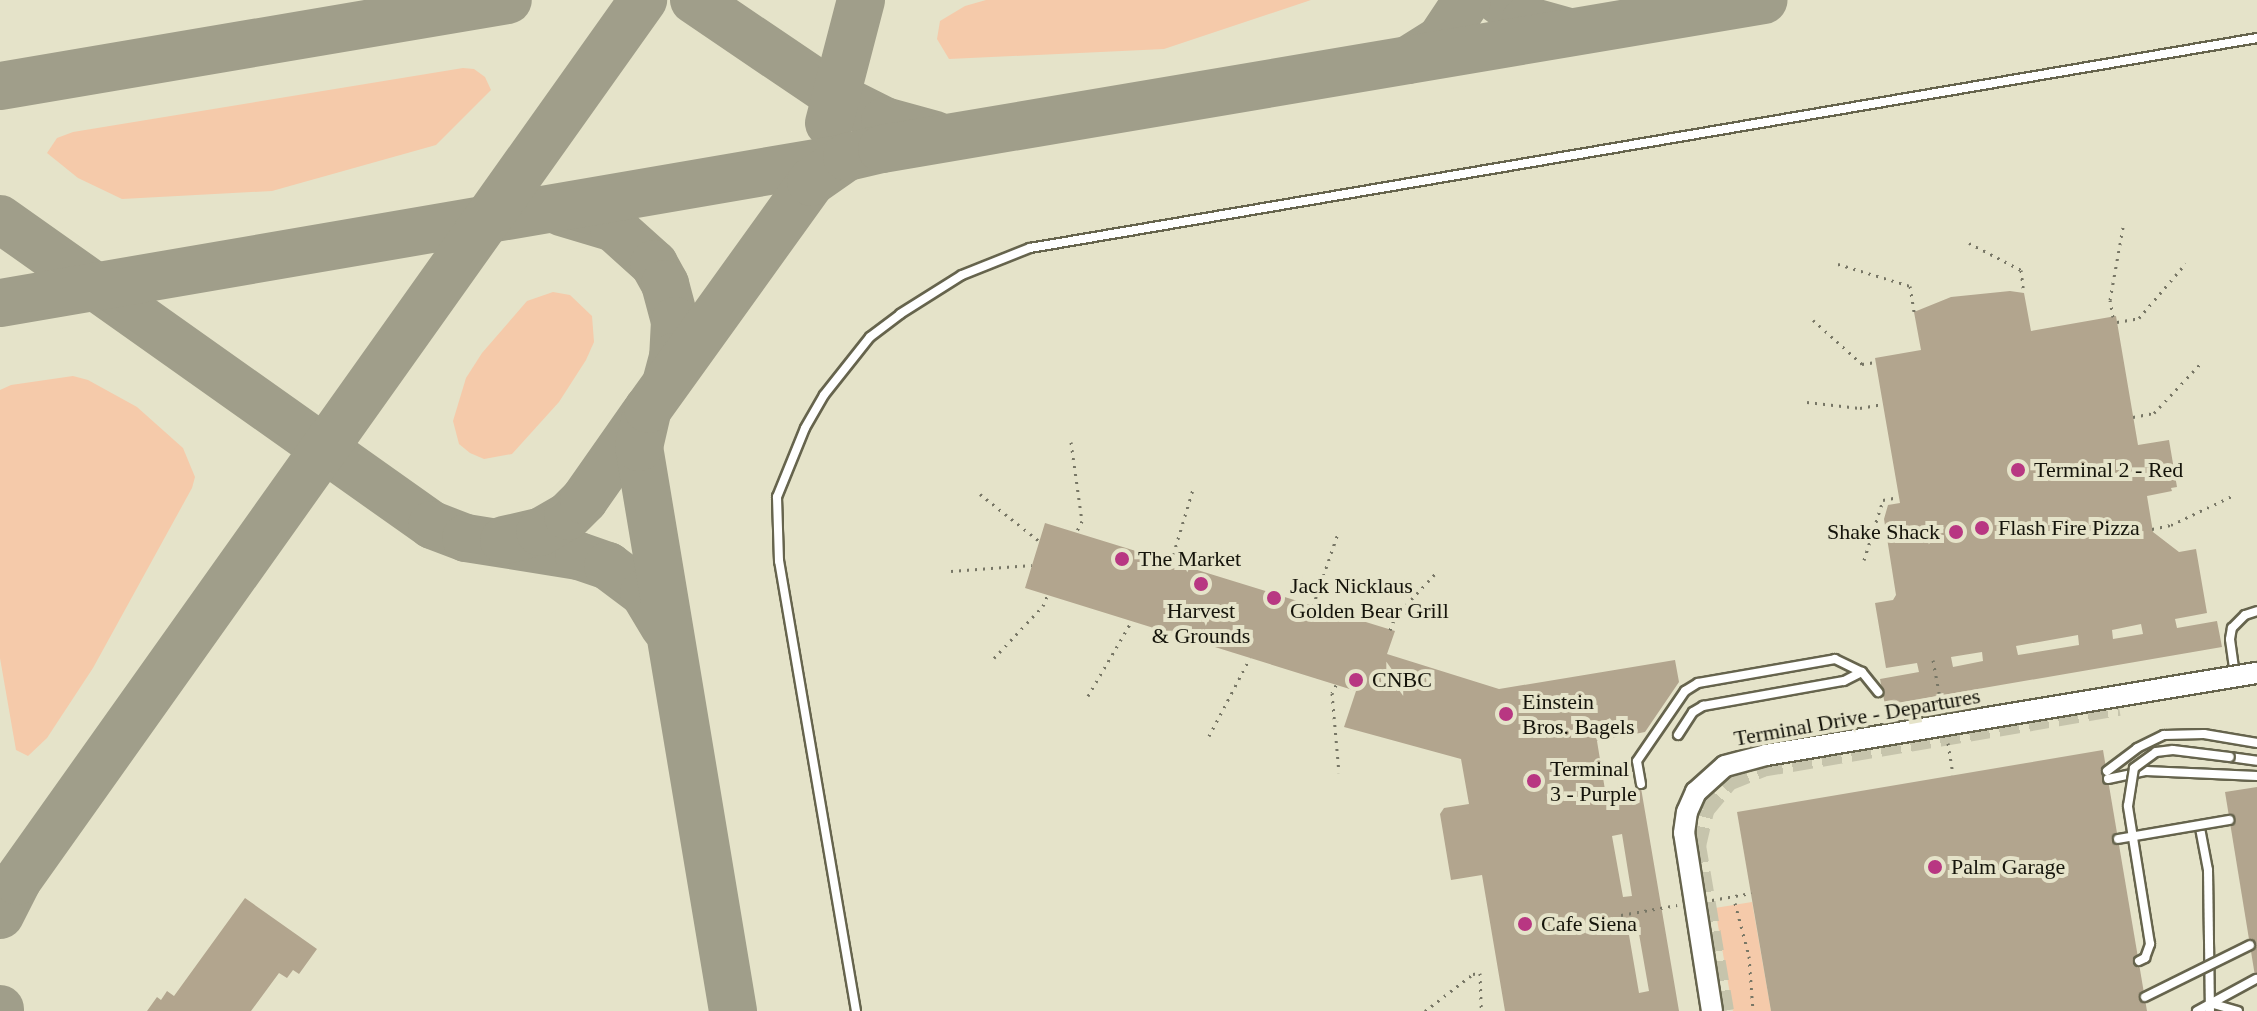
<!DOCTYPE html>
<html>
<head>
<meta charset="utf-8">
<style>
  body { margin:0 }
  #map { position:relative; width:2257px; height:1011px; overflow:hidden; background:#e5e3c9; font-family:"Times New Roman",serif }
  div>[style] { position:absolute }
  .green>* { inset:0; background:#f5caaa }
  .taxiway>* { height:48px; margin:-24px; padding:0 24px; transform-origin:24px; border-radius:24px; background:#a09e8a }
  .building>* { inset:0; background:#b2a58e }
  .tertiary-tunnel>* { height:20px; margin-top:-10px; transform-origin:0; background:repeating-linear-gradient(90deg,#c6c4ac 0 20px,transparent 0 30px) }
  .path>* { height:3px; margin-top:-1.5px; transform-origin:0; background:repeating-linear-gradient(90deg,#777665 0 2px,transparent 0 8px) }
  .roads { filter:drop-shadow(2px 0 #66644d) drop-shadow(-2px 0 #66644d) drop-shadow(0 2px #66644d) drop-shadow(0 -2px #66644d) }
  .service>* { height:8px; margin:-4px; padding:0 4px; transform-origin:4px; border-radius:4px; background:#fff }
  .path-bridge>* { height:3px; margin-top:-1.5px; transform-origin:0; background:repeating-linear-gradient(90deg,#777665 0 2px,transparent 0 8px) }
  .bridges { filter:drop-shadow(2px 0 #66644d) drop-shadow(-2px 0 #66644d) drop-shadow(0 2px #66644d) drop-shadow(0 -2px #66644d) }
  .service-bridge>* { height:8px; margin:-4px; padding:0 4px; transform-origin:4px; border-radius:4px; background:#fff }
  .tertiary-bridge>* { height:20px; margin:-10px; padding:0 10px; transform-origin:10px; border-radius:10px; background:#fff }
  .dots>* { width:22px; height:22px; translate:-50% -50%; box-sizing:border-box; border:4px solid #e5e3c9; border-radius:50% }
  span { translate:-50% -50%; white-space:nowrap; text-align:center; line-height:1.15; -webkit-text-stroke:8px #e5e3c9; paint-order:stroke }
  .poi-label { font-size:22px; color:#15140b }
  .left { translate:0 -50%; text-align:left }
  .right { translate:-100% -50%; text-align:right }
  .street-label { font-size:22px; color:#15140b }
</style>
</head>
<body>
<div id="map">
  <div class="green">
    <div style="clip-path:polygon(986px 0,1311px 0,1164px 49px,949px 59px,937px 39px,940px 21px,965px 6px)"></div>
    <div style="clip-path:polygon(463px 68px,474px 69px,485px 77px,491px 90px,436px 145px,272px 191px,122px 199px,78px 178px,47px 153px,57px 138px,73px 132px)"></div>
    <div style="clip-path:polygon(553px 292px,570px 295px,592px 316px,594px 342px,586px 360px,559px 402px,512px 454px,484px 459px,470px 453px,459px 444px,453px 421px,466px 378px,482px 353px,527px 301px)"></div>
    <div style="clip-path:polygon(73px 376px,88px 380px,137px 407px,183px 448px,195px 477px,192px 488px,93px 668px,47px 738px,28px 756px,16px 750px,0 658px,0 390px,11px 385px)"></div>
    <div style="clip-path:polygon(1752px 902px,1771px 1011px,1733px 1011px,1715px 908px)"></div>
  </div>
  <div class="taxiway">
    <div style="left:694px;top:0;width:173px;rotate:34.1deg"></div>
    <div style="left:837px;top:97px;width:54px;rotate:26.6deg"></div>
    <div style="left:885px;top:121px;width:52px;rotate:15.6deg"></div>
    <div style="left:1499px;top:0;width:34px;rotate:37deg"></div>
    <div style="left:1526px;top:20px;width:45px;rotate:15.6deg"></div>
    <div style="left:1408px;top:60px;width:39px;rotate:-32deg"></div>
    <div style="left:1441px;top:39px;width:47px;rotate:-56.3deg"></div>
    <div style="left:0;top:86px;width:515px;rotate:-9.61deg"></div>
    <div style="left:829px;top:123px;width:127px;rotate:-75.4deg"></div>
    <div style="left:561px;top:212px;width:55px;rotate:16.8deg"></div>
    <div style="left:614px;top:228px;width:54px;rotate:42deg"></div>
    <div style="left:654px;top:264px;width:23px;rotate:61deg"></div>
    <div style="left:665px;top:284px;width:38px;rotate:75deg"></div>
    <div style="left:675px;top:321px;width:36px;rotate:93deg"></div>
    <div style="left:673px;top:357px;width:23px;rotate:105deg"></div>
    <div style="left:0;top:219px;width:529px;rotate:35.31deg"></div>
    <div style="left:432px;top:525px;width:36px;rotate:21deg"></div>
    <div style="left:466px;top:538px;width:114px;rotate:9.1deg"></div>
    <div style="left:579px;top:556px;width:31px;rotate:19deg"></div>
    <div style="left:608px;top:566px;width:45px;rotate:36.9deg"></div>
    <div style="left:644px;top:593px;width:39px;rotate:59deg"></div>
    <div style="left:0;top:303px;width:851px;rotate:-9.74deg"></div>
    <div style="left:504px;top:540px;width:37px;rotate:-13deg"></div>
    <div style="left:540px;top:532px;width:32px;rotate:-30deg"></div>
    <div style="left:568px;top:516px;width:23px;rotate:-45deg"></div>
    <div style="left:584px;top:500px;width:106px;rotate:-55deg"></div>
    <div style="left:0;top:915px;width:38px;rotate:-63deg"></div>
    <div style="left:17px;top:881px;width:1081px;rotate:-54.6deg"></div>
    <div style="left:0;top:1009px;width:2px;rotate:90deg"></div>
    <div style="left:733px;top:1011px;width:572px;rotate:-99.46deg"></div>
    <div style="left:639px;top:447px;width:39px;rotate:-77deg"></div>
    <div style="left:648px;top:409px;width:279px;rotate:-54.3deg"></div>
    <div style="left:811px;top:182px;width:44px;rotate:-34.8deg"></div>
    <div style="left:847px;top:157px;width:36px;rotate:-13deg"></div>
    <div style="left:882px;top:149px;width:894px;rotate:-9.59deg"></div>
  </div>
  <div class="building">
    <div style="clip-path:polygon(evenodd,2010px 291px,2024px 293px,2031px 331px,2116px 316px,2138px 445px,2169px 440px,2177px 487px,2171px 488px,2172px 491px,2147px 496px,2153px 532px,2179px 552px,2196px 549px,2207px 613px,2175px 619px,2177px 628px,2217px 621px,2222px 647px,1885px 705px,1880px 679px,1919px 672px,1917px 663px,1886px 668px,1875px 603px,1893px 600px,1896px 595px,1884px 519px,1888px 505px,1900px 503px,1875px 358px,1921px 350px,1914px 312px,1951px 297px,2010px 291px,2141px 624px,2143px 634px,2113px 639px,2112px 630px,2141px 624px,2010px 291px,2078px 635px,2079px 645px,2018px 655px,2016px 646px,2078px 635px,2010px 291px,1982px 652px,1983px 661px,1953px 667px,1951px 657px,1982px 652px)"></div>
    <div style="clip-path:polygon(evenodd,1045px 523px,1395px 631px,1387px 654px,1499px 689px,1675px 660px,1679px 682px,1645px 732px,1597px 741px,1607px 802px,1616px 801px,1615px 793px,1641px 788px,1679px 1011px,1505px 1011px,1482px 875px,1451px 880px,1440px 814px,1444px 808px,1469px 804px,1461px 759px,1344px 727px,1356px 691px,1025px 588px,1045px 523px,1622px 834px,1632px 896px,1623px 897px,1612px 836px,1622px 834px,1045px 523px,1639px 934px,1649px 991px,1639px 993px,1629px 935px,1639px 934px)"></div>
    <div style="clip-path:polygon(2103px 750px,2147px 1011px,1771px 1011px,1737px 812px)"></div>
    <div style="clip-path:polygon(2257px 787px,2257px 976px,2255px 976px,2225px 792px)"></div>
    <div style="clip-path:polygon(245px 898px,317px 949px,299px 974px,293px 970px,287px 978px,279px 973px,251px 1011px,147px 1011px,157px 997px,161px 1000px,167px 991px,174px 996px)"></div>
  </div>
  <div class="tertiary-tunnel">
    <div style="left:1724px;top:1011px;width:167px;rotate:-99.6deg"></div>
    <div style="left:1696px;top:846px;width:37px;rotate:-77deg"></div>
    <div style="left:1704px;top:810px;width:38px;rotate:-50deg"></div>
    <div style="left:1728px;top:781px;width:37px;rotate:-22deg"></div>
    <div style="left:1762px;top:767px;width:362px;rotate:-9.7deg"></div>
  </div>
  <div class="path">
    <div style="left:1969px;top:243px;width:59px;rotate:27.4deg"></div>
    <div style="left:2021px;top:270px;width:23px;rotate:83deg"></div>
    <div style="left:1838px;top:264px;width:75px;rotate:17deg"></div>
    <div style="left:1910px;top:286px;width:26px;rotate:81deg"></div>
    <div style="left:2113px;top:317px;width:17px;rotate:-100deg"></div>
    <div style="left:2110px;top:300px;width:74px;rotate:-79.9deg"></div>
    <div style="left:1813px;top:320px;width:66px;rotate:41.9deg"></div>
    <div style="left:1862px;top:364px;width:14px;rotate:-8deg"></div>
    <div style="left:2117px;top:322px;width:22px;rotate:-10deg"></div>
    <div style="left:2139px;top:318px;width:72px;rotate:-49.5deg"></div>
    <div style="left:1807px;top:402px;width:53px;rotate:6.5deg"></div>
    <div style="left:1860px;top:408px;width:23px;rotate:-10deg"></div>
    <div style="left:2133px;top:417px;width:21px;rotate:-11deg"></div>
    <div style="left:2154px;top:413px;width:70px;rotate:-46.7deg"></div>
    <div style="left:1071px;top:442px;width:80px;rotate:82.1deg"></div>
    <div style="left:1082px;top:521px;width:13px;rotate:117deg"></div>
    <div style="left:980px;top:494px;width:75px;rotate:38.5deg"></div>
    <div style="left:2152px;top:529px;width:19px;rotate:-12deg"></div>
    <div style="left:2171px;top:525px;width:68px;rotate:-25.4deg"></div>
    <div style="left:1864px;top:560px;width:63px;rotate:-72.4deg"></div>
    <div style="left:1883px;top:500px;width:16px;rotate:-11deg"></div>
    <div style="left:1171px;top:562px;width:76px;rotate:-73.2deg"></div>
    <div style="left:951px;top:571px;width:81px;rotate:-4.2deg"></div>
    <div style="left:1313px;top:606px;width:77px;rotate:-71.1deg"></div>
    <div style="left:1390px;top:630px;width:14px;rotate:-69deg"></div>
    <div style="left:1395px;top:617px;width:59px;rotate:-47.1deg"></div>
    <div style="left:994px;top:658px;width:71px;rotate:-46.7deg"></div>
    <div style="left:1043px;top:606px;width:11px;rotate:-68deg"></div>
    <div style="left:1336px;top:685px;width:9px;rotate:117deg"></div>
    <div style="left:1332px;top:693px;width:80px;rotate:85deg"></div>
    <div style="left:1088px;top:696px;width:86px;rotate:-59.8deg"></div>
    <div style="left:1209px;top:736px;width:88px;rotate:-62.3deg"></div>
    <div style="left:1735px;top:903px;width:55px;rotate:75.2deg"></div>
    <div style="left:1749px;top:956px;width:55px;rotate:85.8deg"></div>
    <div style="left:1425px;top:1011px;width:61px;rotate:-37.6deg"></div>
    <div style="left:1473px;top:974px;width:7px;rotate:-8deg"></div>
    <div style="left:1480px;top:973px;width:38px;rotate:88deg"></div>
  </div>
  <div class="roads">
    <div class="service">
      <div style="left:2235px;top:675px;width:36px;rotate:-98deg"></div>
      <div style="left:2230px;top:639px;width:11px;rotate:-80deg"></div>
      <div style="left:2232px;top:628px;width:18px;rotate:-45deg"></div>
      <div style="left:2245px;top:615px;width:13px;rotate:-18deg"></div>
      <div style="left:1678px;top:735px;width:27px;rotate:-57deg"></div>
      <div style="left:1693px;top:712px;width:12px;rotate:-31deg"></div>
      <div style="left:1703px;top:706px;width:143px;rotate:-10.1deg"></div>
      <div style="left:1844px;top:681px;width:20px;rotate:-27deg"></div>
      <div style="left:2230px;top:757px;width:27px;rotate:8deg"></div>
      <div style="left:2107px;top:771px;width:38px;rotate:-37deg"></div>
      <div style="left:2137px;top:748px;width:30px;rotate:-26deg"></div>
      <div style="left:2164px;top:735px;width:40px;rotate:-1.4deg"></div>
      <div style="left:2204px;top:734px;width:54px;rotate:9.6deg"></div>
      <div style="left:2108px;top:779px;width:39px;rotate:-12deg"></div>
      <div style="left:2146px;top:771px;width:111px;rotate:2.6deg"></div>
      <div style="left:1641px;top:784px;width:23px;rotate:-100deg"></div>
      <div style="left:1637px;top:761px;width:85px;rotate:-55.6deg"></div>
      <div style="left:1685px;top:691px;width:15px;rotate:-32deg"></div>
      <div style="left:1698px;top:683px;width:139px;rotate:-9.9deg"></div>
      <div style="left:1835px;top:659px;width:30px;rotate:26deg"></div>
      <div style="left:1862px;top:672px;width:26px;rotate:51deg"></div>
      <div style="left:2200px;top:828px;width:43px;rotate:79.2deg"></div>
      <div style="left:2208px;top:870px;width:141px;rotate:89.2deg"></div>
      <div style="left:2210px;top:1003px;width:29px;rotate:16deg"></div>
      <div style="left:856px;top:1011px;width:457px;rotate:-99.7deg"></div>
      <div style="left:779px;top:561px;width:64px;rotate:-91.8deg"></div>
      <div style="left:777px;top:497px;width:74px;rotate:-67.9deg"></div>
      <div style="left:805px;top:428px;width:38px;rotate:-60deg"></div>
      <div style="left:824px;top:395px;width:74px;rotate:-51.6deg"></div>
      <div style="left:870px;top:337px;width:38px;rotate:-37deg"></div>
      <div style="left:900px;top:314px;width:73px;rotate:-32.2deg"></div>
      <div style="left:962px;top:275px;width:73px;rotate:-21.7deg"></div>
      <div style="left:1030px;top:248px;width:1245px;rotate:-9.71deg"></div>
      <div style="left:2197px;top:1011px;width:67px;rotate:-28.5deg"></div>
    </div>
  </div>
  <div class="path-bridge">
    <div style="left:1933px;top:660px;width:49px;rotate:79.4deg"></div>
    <div style="left:1948px;top:743px;width:32px;rotate:81deg"></div>
    <div style="left:1712px;top:900px;width:40px;rotate:-10deg"></div>
    <div style="left:1621px;top:915px;width:57px;rotate:-10.1deg"></div>
  </div>
  <div class="bridges">
    <div class="service-bridge">
      <div style="left:2118px;top:839px;width:113px;rotate:-9.7deg"></div>
      <div style="left:2139px;top:961px;width:7px;rotate:-27deg"></div>
      <div style="left:2145px;top:958px;width:15px;rotate:-70deg"></div>
      <div style="left:2150px;top:944px;width:140px;rotate:-99.1deg"></div>
      <div style="left:2128px;top:806px;width:38px;rotate:-81deg"></div>
      <div style="left:2134px;top:768px;width:27px;rotate:-36deg"></div>
      <div style="left:2156px;top:752px;width:17px;rotate:-7deg"></div>
      <div style="left:2173px;top:750px;width:57px;rotate:7deg"></div>
      <div style="left:2145px;top:997px;width:117px;rotate:-26.3deg"></div>
    </div>
    <div class="tertiary-bridge">
      <div style="left:1712px;top:1011px;width:180px;rotate:-98.9deg"></div>
      <div style="left:1684px;top:833px;width:21px;rotate:-82deg"></div>
      <div style="left:1687px;top:812px;width:22px;rotate:-66deg"></div>
      <div style="left:1696px;top:792px;width:39px;rotate:-42deg"></div>
      <div style="left:1725px;top:766px;width:42px;rotate:-15deg"></div>
      <div style="left:1766px;top:755px;width:498px;rotate:-9.5deg"></div>
    </div>
  </div>
  <div class="dots">
    <div style="left:2018px;top:470px;background:#b83782"></div>
    <div style="left:1982px;top:528px;background:#b83782"></div>
    <div style="left:1956px;top:532px;background:#b83782"></div>
    <div style="left:1122px;top:559px;background:#b83782"></div>
    <div style="left:1201px;top:584px;background:#b83782"></div>
    <div style="left:1274px;top:598px;background:#b83782"></div>
    <div style="left:1356px;top:680px;background:#b83782"></div>
    <div style="left:1506px;top:714px;background:#b83782"></div>
    <div style="left:1534px;top:781px;background:#b83782"></div>
    <div style="left:1935px;top:867px;background:#b83782"></div>
    <div style="left:1525px;top:924px;background:#b83782"></div>
  </div>
  <div class="poi-label">
    <span class="left" style="left:2034px;top:470px">Terminal 2 - Red</span>
    <span class="left" style="left:1998px;top:528px">Flash Fire Pizza</span>
    <span class="right" style="left:1940px;top:532px">Shake Shack</span>
    <span class="left" style="left:1138px;top:559px">The Market</span>
    <span class="left" style="left:1290px;top:598px">Jack Nicklaus<br>Golden Bear Grill</span>
    <span style="left:1201px;top:623px">Harvest<br>&amp; Grounds</span>
    <span class="left" style="left:1372px;top:680px">CNBC</span>
    <span class="left" style="left:1522px;top:714px">Einstein<br>Bros. Bagels</span>
    <span class="left" style="left:1550px;top:781px">Terminal<br>3 - Purple</span>
    <span class="left" style="left:1951px;top:867px">Palm Garage</span>
    <span class="left" style="left:1541px;top:924px">Cafe Siena</span>
  </div>
  <div class="street-label">
    <span style="left:1857px;top:717px;rotate:-10deg">Terminal Drive - Departures</span>
  </div>
</div>
</body>
</html>
